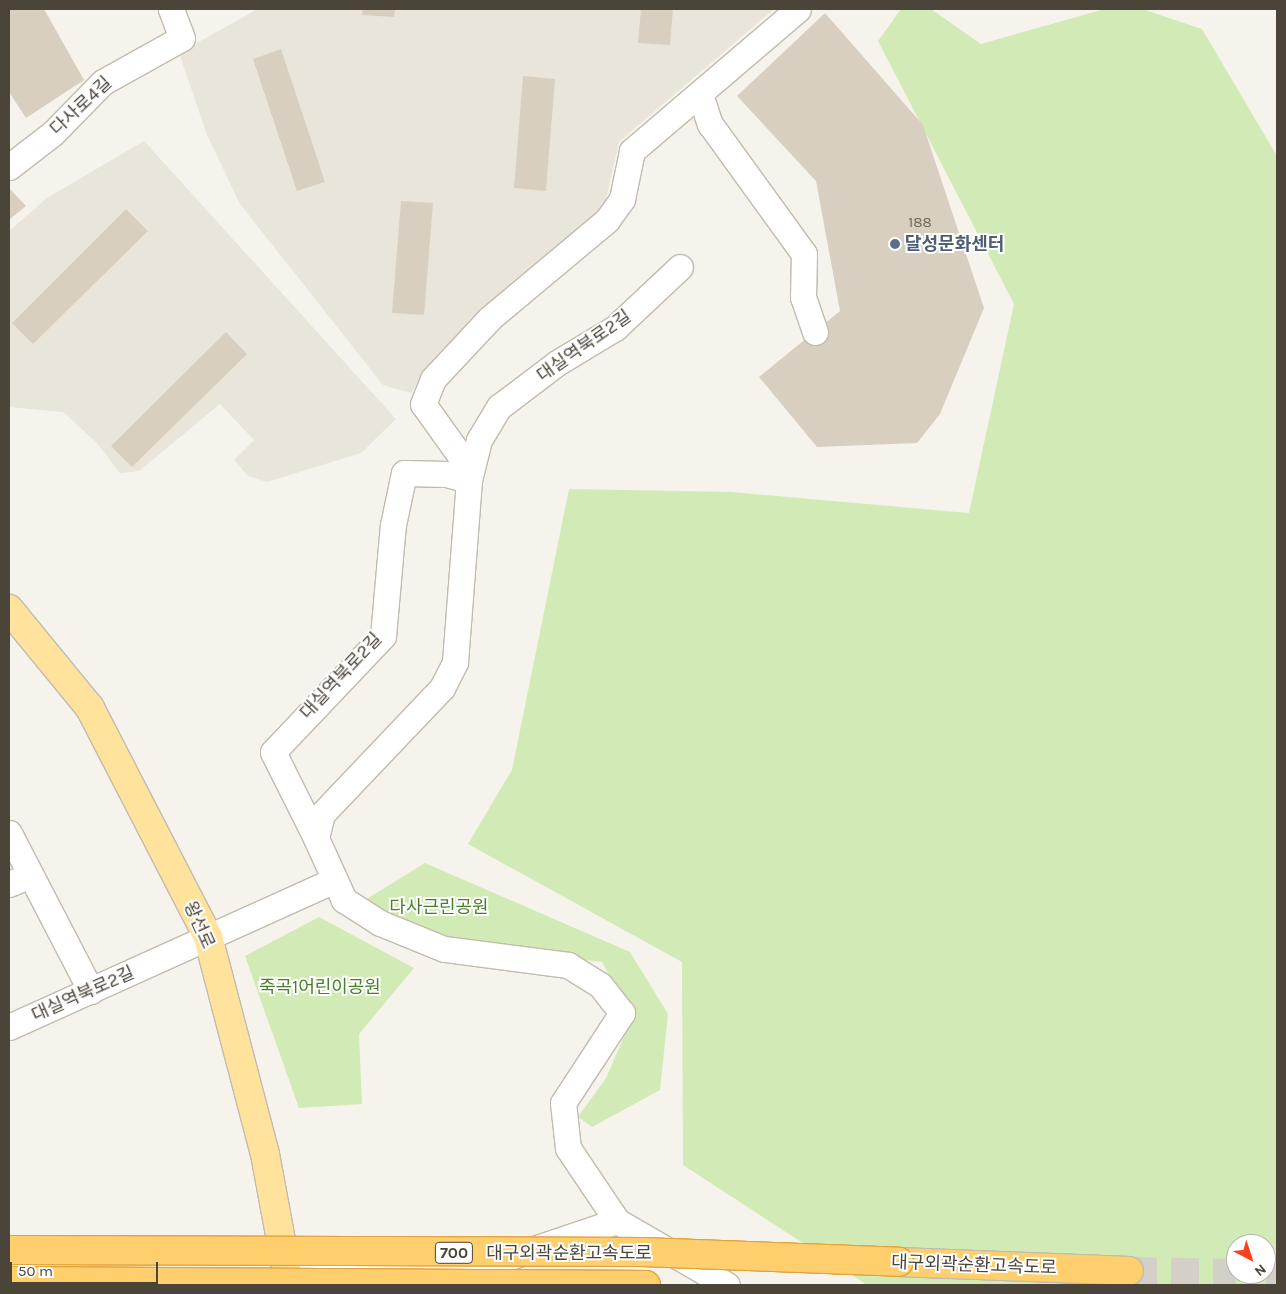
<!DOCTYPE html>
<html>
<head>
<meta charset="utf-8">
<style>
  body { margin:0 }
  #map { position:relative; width:1286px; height:1294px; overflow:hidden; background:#f6f3ec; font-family:Karla,"Noto Sans KR",sans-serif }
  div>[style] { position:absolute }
  .residential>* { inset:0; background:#eae5da }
  .green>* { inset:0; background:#d2eab5 }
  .building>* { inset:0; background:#d8cfc1 }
  .highway-tunnel>* { height:28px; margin-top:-14px; transform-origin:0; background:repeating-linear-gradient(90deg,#d4d0c8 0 28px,transparent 0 42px) }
  .roads { filter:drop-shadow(1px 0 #c2bbae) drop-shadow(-1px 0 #c2bbae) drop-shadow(0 1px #c2bbae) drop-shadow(0 -1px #c2bbae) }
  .minor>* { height:25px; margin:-12.5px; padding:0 12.5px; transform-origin:12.5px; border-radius:12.5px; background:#fff }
  .major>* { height:28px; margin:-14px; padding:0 14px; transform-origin:14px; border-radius:14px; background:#ffe39c }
  .highway>* { height:28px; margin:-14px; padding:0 14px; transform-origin:14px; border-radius:14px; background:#ffcf6e }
  .bridges { filter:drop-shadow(1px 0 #e0a43c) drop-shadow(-1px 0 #e0a43c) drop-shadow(0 1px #e0a43c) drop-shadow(0 -1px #e0a43c) }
  .highway-bridge>* { height:28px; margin:-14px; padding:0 14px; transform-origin:14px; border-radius:14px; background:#ffcf6e }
  .dots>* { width:14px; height:14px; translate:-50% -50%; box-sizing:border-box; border:2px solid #fff; border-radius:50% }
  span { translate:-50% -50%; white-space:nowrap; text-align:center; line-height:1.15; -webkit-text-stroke:4px #fff; paint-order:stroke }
  .number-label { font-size:15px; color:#6e675b }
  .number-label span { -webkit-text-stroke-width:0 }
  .shield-label span { padding:1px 4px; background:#fff; border:1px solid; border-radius:4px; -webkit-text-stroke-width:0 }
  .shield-label { font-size:16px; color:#4b4439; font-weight:700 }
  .street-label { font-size:18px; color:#4b4439 }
  .service-label { font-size:18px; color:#4e5e75; font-weight:700 }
  .left { translate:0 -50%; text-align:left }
  .park-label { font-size:18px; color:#4a7f2a }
  .frame { position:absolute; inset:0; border:10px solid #4b4439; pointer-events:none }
  .north { position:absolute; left:1226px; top:1234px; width:50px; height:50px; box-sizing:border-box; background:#fff; border:1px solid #b7b4b0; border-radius:50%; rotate:140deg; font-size:14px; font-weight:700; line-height:20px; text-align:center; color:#4b4439 }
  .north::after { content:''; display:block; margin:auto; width:18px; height:22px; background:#fc3f1d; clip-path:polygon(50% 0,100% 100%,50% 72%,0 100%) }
  .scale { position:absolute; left:10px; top:1262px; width:148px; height:22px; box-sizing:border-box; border:2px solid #4b4439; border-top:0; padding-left:6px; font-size:15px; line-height:18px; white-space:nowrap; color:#4b4439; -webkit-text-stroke:4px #fff; paint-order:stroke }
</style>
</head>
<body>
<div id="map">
  <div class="residential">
    <div style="clip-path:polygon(258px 9px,774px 9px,619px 142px,604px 208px,432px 363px,411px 393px,383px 385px,240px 204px,207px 135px,179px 53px)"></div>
    <div style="clip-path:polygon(144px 141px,396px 419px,361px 453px,267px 482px,248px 476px,234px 460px,254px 440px,220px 404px,139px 471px,120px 473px,97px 443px,63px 412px,9px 407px,9px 231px,47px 198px)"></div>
  </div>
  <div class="green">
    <div style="clip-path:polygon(evenodd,901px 9px,931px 9px,981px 44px,1105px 9px,1142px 9px,1202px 29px,1277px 156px,1277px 1285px,867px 1285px,683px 1165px,682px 962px,468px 844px,512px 770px,569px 489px,731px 492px,969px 513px,1014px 304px,878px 41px,901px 9px,1236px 1244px,1266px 1244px,1266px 1274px,1236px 1274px,1236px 1244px)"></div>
    <div style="clip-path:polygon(425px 863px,630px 952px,668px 1014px,660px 1090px,592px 1127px,578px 1117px,606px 1078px,633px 1016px,602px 962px,430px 941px,357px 905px)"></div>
    <div style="clip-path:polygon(319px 917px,414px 968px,359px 1034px,362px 1104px,299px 1108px,245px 956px)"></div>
  </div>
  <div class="building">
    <div style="clip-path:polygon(9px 9px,44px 9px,84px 80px,26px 118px,9px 92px)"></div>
    <div style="clip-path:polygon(363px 9px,395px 9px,394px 17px,362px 15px)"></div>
    <div style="clip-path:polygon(641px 9px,673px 9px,670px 45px,638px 43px)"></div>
    <div style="clip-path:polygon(825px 13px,923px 125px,984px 308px,940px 414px,917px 443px,817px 447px,759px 377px,840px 311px,816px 181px,737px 96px)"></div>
    <div style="clip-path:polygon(281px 49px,325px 182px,297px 191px,253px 59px)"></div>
    <div style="clip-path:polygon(523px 76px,555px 79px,546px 191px,514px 188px)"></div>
    <div style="clip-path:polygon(9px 188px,26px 206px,9px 220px)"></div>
    <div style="clip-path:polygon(401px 201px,433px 203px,424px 315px,392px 313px)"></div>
    <div style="clip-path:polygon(126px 209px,148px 231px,33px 344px,12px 323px)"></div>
    <div style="clip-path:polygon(226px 332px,247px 354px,132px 467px,111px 446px)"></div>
  </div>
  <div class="highway-tunnel">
    <div style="left:1129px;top:1271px;width:107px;rotate:1.1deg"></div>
    <div style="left:1266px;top:1274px;width:11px"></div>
  </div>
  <div class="roads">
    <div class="minor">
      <div style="left:700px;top:94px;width:32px;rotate:72deg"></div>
      <div style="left:710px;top:124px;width:160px;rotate:54.1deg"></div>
      <div style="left:804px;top:254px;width:43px;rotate:91.3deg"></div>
      <div style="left:803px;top:297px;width:37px;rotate:71deg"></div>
      <div style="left:9px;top:167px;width:56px;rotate:-37.7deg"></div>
      <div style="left:53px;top:133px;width:71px;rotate:-45.6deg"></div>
      <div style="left:103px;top:82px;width:90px;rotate:-29.1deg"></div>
      <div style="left:182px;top:38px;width:31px;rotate:-111deg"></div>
      <div style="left:471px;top:471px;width:82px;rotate:-125.6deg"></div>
      <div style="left:423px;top:404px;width:27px;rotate:-68deg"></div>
      <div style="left:433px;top:379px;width:83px;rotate:-46.9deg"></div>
      <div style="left:490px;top:318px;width:153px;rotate:-39.9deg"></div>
      <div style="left:607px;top:220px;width:26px;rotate:-54deg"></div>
      <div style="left:622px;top:199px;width:49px;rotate:-78.2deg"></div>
      <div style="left:632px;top:151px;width:218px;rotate:-40.5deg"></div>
      <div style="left:9px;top:833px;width:178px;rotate:62.6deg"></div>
      <div style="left:316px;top:838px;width:96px;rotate:-116.6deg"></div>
      <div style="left:273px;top:752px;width:160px;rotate:-46.5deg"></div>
      <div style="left:383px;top:636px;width:111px;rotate:-84.9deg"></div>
      <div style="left:393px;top:525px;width:53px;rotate:-78.1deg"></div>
      <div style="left:404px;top:473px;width:42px;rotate:1.4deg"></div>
      <div style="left:446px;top:474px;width:24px;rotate:15deg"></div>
      <div style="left:9px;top:884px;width:23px;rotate:-23deg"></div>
      <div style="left:9px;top:1027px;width:355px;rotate:-24.3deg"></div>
      <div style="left:617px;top:1221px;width:88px;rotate:-123.9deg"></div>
      <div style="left:568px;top:1148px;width:45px;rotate:-96.3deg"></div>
      <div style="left:563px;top:1103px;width:108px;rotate:-56.8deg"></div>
      <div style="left:622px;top:1013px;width:36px;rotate:-128deg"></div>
      <div style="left:600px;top:985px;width:38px;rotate:-148deg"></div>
      <div style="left:568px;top:965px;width:125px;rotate:-172.6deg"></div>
      <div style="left:444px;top:949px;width:69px;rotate:-157.9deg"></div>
      <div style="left:380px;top:923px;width:43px;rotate:-147.4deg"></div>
      <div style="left:344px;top:900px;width:68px;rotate:-114.3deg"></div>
      <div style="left:316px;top:838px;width:25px;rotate:-76deg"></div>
      <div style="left:322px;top:814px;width:174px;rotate:-46.4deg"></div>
      <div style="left:442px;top:688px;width:29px;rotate:-63deg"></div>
      <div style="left:455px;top:662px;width:183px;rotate:-85.6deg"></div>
      <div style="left:469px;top:480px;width:41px;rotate:-76deg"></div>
      <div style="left:479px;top:440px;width:39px;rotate:-59deg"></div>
      <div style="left:499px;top:407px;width:73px;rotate:-37.2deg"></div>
      <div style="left:557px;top:363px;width:68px;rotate:-31.1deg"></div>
      <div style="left:615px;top:328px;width:89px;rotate:-43.2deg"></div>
      <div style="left:288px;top:1285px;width:18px;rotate:-96deg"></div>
      <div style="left:286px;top:1267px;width:55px"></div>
      <div style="left:341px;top:1267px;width:76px;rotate:7.6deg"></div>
      <div style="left:416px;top:1277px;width:87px;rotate:-11.3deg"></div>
      <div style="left:501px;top:1260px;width:122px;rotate:-18.6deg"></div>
      <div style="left:617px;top:1221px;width:127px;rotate:30.2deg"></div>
    </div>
    <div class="major">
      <div style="left:9px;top:609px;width:128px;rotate:50.7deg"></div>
      <div style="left:90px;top:708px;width:258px;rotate:62.7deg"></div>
      <div style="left:208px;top:937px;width:224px;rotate:75.3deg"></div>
      <div style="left:265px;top:1154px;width:115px;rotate:79.5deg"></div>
    </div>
    <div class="highway">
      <div style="left:899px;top:1262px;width:230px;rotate:2.2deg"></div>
    </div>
  </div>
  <div class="bridges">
    <div class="highway-bridge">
      <div style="left:9px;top:1250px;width:634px;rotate:0.18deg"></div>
      <div style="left:643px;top:1252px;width:256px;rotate:2.2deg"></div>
      <div style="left:9px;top:1281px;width:637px;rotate:0.36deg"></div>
    </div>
  </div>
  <div class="dots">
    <div style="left:895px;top:244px;background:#5c6f8a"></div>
  </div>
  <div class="number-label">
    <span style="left:920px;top:223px">188</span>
  </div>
  <div class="shield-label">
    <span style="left:454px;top:1253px">700</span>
  </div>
  <div class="street-label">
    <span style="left:81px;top:106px;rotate:-43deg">다사로4길</span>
    <span style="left:584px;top:346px;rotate:-35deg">대실역북로2길</span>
    <span style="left:341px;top:676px;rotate:-47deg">대실역북로2길</span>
    <span style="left:199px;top:925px;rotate:66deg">왕선로</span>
    <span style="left:83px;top:994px;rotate:-24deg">대실역북로2길</span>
    <span style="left:569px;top:1253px">대구외곽순환고속도로</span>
    <span style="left:974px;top:1265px;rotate:2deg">대구외곽순환고속도로</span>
  </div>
  <div class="service-label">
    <span class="left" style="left:905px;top:244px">달성문화센터</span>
  </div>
  <div class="park-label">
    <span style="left:439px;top:907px">다사근린공원</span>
    <span style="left:320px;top:987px">죽곡1어린이공원</span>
  </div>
  <div class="frame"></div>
  <div class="north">N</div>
  <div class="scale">50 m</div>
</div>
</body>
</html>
